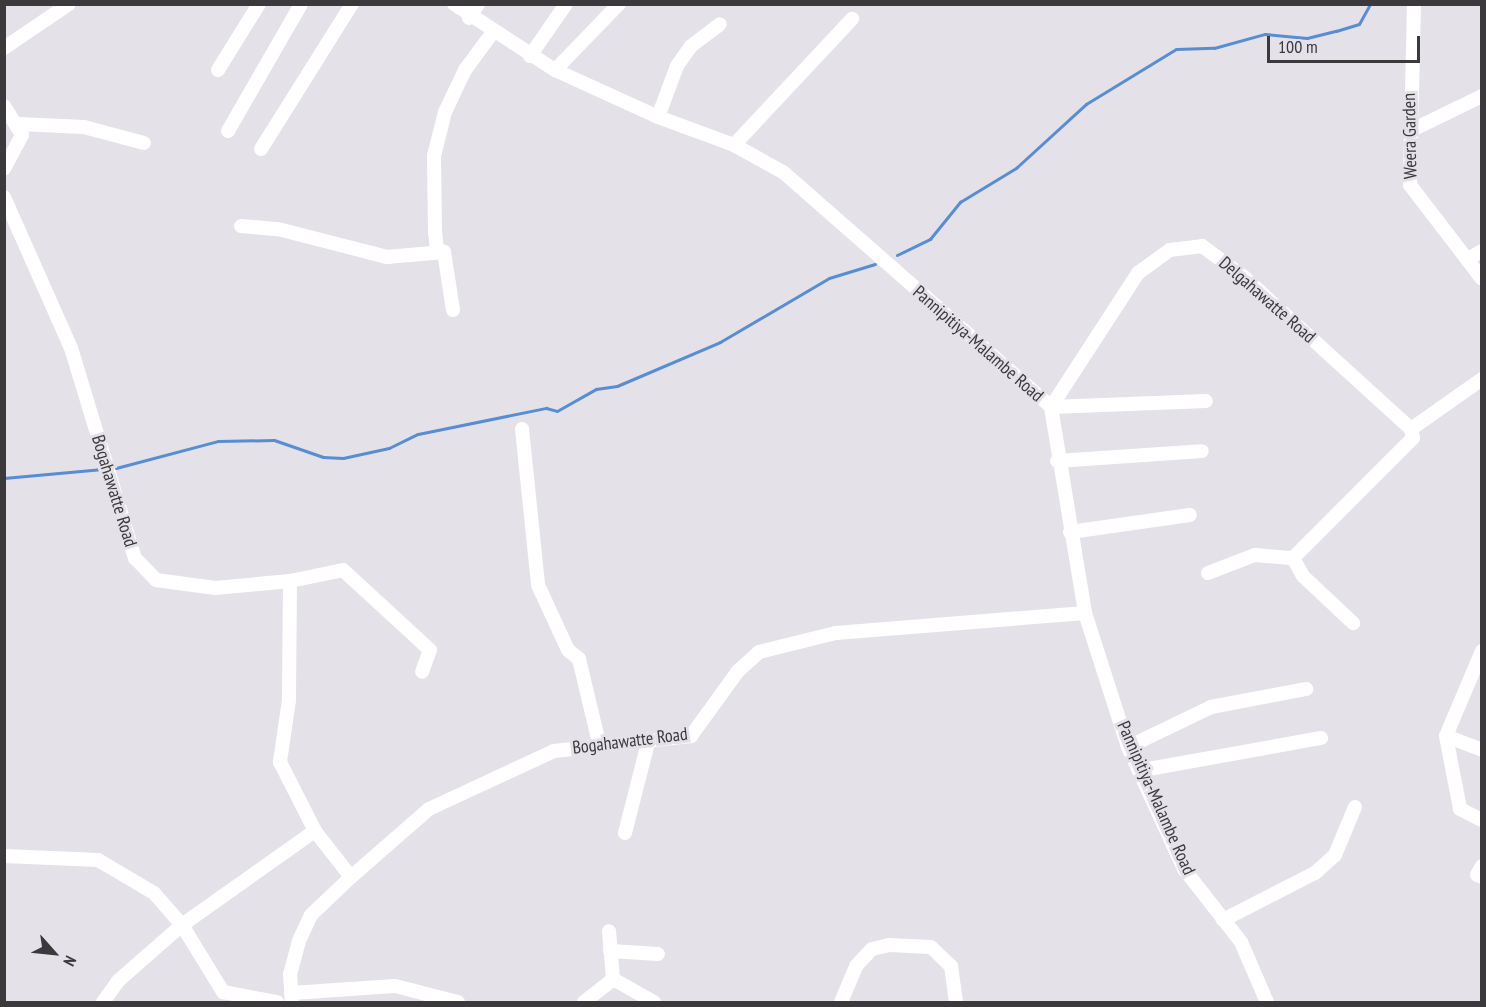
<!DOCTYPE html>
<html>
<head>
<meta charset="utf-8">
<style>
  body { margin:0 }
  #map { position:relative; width:1486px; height:1007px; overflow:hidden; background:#e5e1e9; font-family:"PT Sans Narrow",sans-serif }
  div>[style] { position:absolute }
  .stream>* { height:3px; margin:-1.5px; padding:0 1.5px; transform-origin:1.5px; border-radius:1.5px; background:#588dd2 }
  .minor>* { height:14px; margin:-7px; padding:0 7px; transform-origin:7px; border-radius:7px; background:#fff }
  span { translate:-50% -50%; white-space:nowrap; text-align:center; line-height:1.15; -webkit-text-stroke:6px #e5e1e9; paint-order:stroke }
  .street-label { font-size:18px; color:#3b393c }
  .frame { position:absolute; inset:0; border:6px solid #3b393c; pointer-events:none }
  .north { position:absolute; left:24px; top:923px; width:60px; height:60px; -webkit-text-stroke:4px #e5e1e9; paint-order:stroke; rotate:117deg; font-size:16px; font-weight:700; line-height:24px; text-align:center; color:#3b393c }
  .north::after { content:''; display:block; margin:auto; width:21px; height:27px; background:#3b393c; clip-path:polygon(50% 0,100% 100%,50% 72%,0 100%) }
  .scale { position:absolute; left:1267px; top:36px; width:153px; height:27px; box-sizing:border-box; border:3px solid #3b393c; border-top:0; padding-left:8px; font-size:18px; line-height:21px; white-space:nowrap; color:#3b393c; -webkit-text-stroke:4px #e5e1e9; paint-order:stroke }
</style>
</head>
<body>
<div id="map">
  <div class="stream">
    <div style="left:897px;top:255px;width:37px;rotate:-26deg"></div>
    <div style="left:930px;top:239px;width:48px;rotate:-51deg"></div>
    <div style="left:960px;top:202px;width:66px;rotate:-31.3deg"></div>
    <div style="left:1016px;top:168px;width:95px;rotate:-42.4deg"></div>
    <div style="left:1086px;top:104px;width:105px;rotate:-31.4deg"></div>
    <div style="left:1176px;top:49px;width:38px;rotate:-2deg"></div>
    <div style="left:1214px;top:48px;width:53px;rotate:-15.4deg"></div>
    <div style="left:1265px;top:34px;width:42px;rotate:5.4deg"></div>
    <div style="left:1307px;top:38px;width:30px;rotate:-14deg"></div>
    <div style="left:1336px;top:31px;width:24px;rotate:-17deg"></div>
    <div style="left:1359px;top:24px;width:23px;rotate:-61deg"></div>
    <div style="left:116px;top:468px;width:106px;rotate:-14.8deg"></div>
    <div style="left:218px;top:441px;width:56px;rotate:-1deg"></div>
    <div style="left:274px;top:440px;width:52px;rotate:19.1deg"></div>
    <div style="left:323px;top:457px;width:20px;rotate:3deg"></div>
    <div style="left:343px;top:458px;width:47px;rotate:-12.3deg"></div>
    <div style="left:389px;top:448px;width:32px;rotate:-26deg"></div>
    <div style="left:418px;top:434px;width:131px;rotate:-11.5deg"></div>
    <div style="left:546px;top:408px;width:11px;rotate:15deg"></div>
    <div style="left:557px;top:411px;width:45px;rotate:-29.4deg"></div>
    <div style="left:596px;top:389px;width:21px;rotate:-8deg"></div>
    <div style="left:617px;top:386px;width:112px;rotate:-23.1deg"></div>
    <div style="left:720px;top:342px;width:126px;rotate:-30.4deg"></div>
    <div style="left:829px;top:278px;width:48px;rotate:-16.9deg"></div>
    <div style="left:4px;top:478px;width:99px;rotate:-5.2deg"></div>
  </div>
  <div class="minor">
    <div style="left:454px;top:4px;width:121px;rotate:33.2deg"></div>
    <div style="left:555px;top:70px;width:113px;rotate:24.5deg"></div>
    <div style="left:658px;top:117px;width:81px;rotate:20.2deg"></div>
    <div style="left:734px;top:145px;width:56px;rotate:28.9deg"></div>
    <div style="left:783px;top:172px;width:356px;rotate:41.2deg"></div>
    <div style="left:1051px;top:407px;width:209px;rotate:80.6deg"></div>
    <div style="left:1085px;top:613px;width:141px;rotate:72.2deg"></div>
    <div style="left:1128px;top:747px;width:134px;rotate:65.3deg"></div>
    <div style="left:1184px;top:869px;width:93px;rotate:52deg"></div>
    <div style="left:1241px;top:942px;width:65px;rotate:66.6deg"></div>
    <div style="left:1414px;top:4px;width:181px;rotate:91.3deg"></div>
    <div style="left:1410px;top:185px;width:118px;rotate:52.5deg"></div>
    <div style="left:469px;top:18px;width:17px;rotate:-57deg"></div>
    <div style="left:4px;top:48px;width:78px;rotate:-34.1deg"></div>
    <div style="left:530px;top:56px;width:63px;rotate:-55.3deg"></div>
    <div style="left:218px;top:70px;width:78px;rotate:-58.2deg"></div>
    <div style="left:555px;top:70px;width:92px;rotate:-45.9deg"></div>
    <div style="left:4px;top:106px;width:34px;rotate:58deg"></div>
    <div style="left:22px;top:135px;width:38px;rotate:118deg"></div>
    <div style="left:658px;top:117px;width:54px;rotate:-69.6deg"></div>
    <div style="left:677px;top:66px;width:24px;rotate:-55deg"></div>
    <div style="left:691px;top:46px;width:36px;rotate:-37deg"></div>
    <div style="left:18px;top:124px;width:66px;rotate:2.6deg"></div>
    <div style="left:84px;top:127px;width:62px;rotate:14.9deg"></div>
    <div style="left:228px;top:131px;width:146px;rotate:-60.1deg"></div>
    <div style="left:1410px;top:131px;width:80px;rotate:-25.9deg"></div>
    <div style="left:734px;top:145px;width:173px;rotate:-46.9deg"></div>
    <div style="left:261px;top:149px;width:171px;rotate:-57.9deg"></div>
    <div style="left:4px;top:197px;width:165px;rotate:66.1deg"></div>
    <div style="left:71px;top:348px;width:220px;rotate:73.1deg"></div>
    <div style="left:135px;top:558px;width:30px;rotate:46deg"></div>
    <div style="left:156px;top:580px;width:60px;rotate:7.7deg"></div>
    <div style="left:215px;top:588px;width:75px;rotate:-5.3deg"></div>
    <div style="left:290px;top:581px;width:119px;rotate:90.5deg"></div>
    <div style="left:289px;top:700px;width:63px;rotate:98.3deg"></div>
    <div style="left:280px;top:762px;width:77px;rotate:63.1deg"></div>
    <div style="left:315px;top:831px;width:58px;rotate:52deg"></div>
    <div style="left:351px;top:877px;width:55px;rotate:136.5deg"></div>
    <div style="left:311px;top:915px;width:29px;rotate:115deg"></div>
    <div style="left:299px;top:941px;width:34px;rotate:105deg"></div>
    <div style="left:290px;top:974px;width:28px;rotate:86deg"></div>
    <div style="left:241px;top:226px;width:37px;rotate:5deg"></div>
    <div style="left:278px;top:229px;width:113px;rotate:14.4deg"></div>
    <div style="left:387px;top:257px;width:57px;rotate:-5deg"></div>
    <div style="left:1468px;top:259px;width:16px;rotate:-30deg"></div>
    <div style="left:453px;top:310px;width:59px;rotate:-98.8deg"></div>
    <div style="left:444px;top:252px;width:7px;rotate:-164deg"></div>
    <div style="left:437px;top:250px;width:18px;rotate:-96deg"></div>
    <div style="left:435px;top:232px;width:76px;rotate:-90.8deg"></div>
    <div style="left:434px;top:156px;width:45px;rotate:-76deg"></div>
    <div style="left:445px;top:112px;width:47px;rotate:-64.5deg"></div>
    <div style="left:465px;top:70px;width:47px;rotate:-53.6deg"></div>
    <div style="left:1051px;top:407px;width:160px;rotate:-57deg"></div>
    <div style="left:1138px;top:273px;width:39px;rotate:-36deg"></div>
    <div style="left:1170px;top:250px;width:32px;rotate:-7deg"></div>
    <div style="left:1202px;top:246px;width:52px;rotate:36.4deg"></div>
    <div style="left:1244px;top:277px;width:226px;rotate:42.3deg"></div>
    <div style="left:1411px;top:429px;width:87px;rotate:-35.2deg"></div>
    <div style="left:1051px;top:407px;width:155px;rotate:-2.2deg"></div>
    <div style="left:522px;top:429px;width:157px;rotate:84.1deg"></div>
    <div style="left:538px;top:585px;width:72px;rotate:65.2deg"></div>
    <div style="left:568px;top:650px;width:14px;rotate:39deg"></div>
    <div style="left:579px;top:659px;width:86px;rotate:76.6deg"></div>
    <div style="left:1057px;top:461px;width:145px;rotate:-3.9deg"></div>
    <div style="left:1070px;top:532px;width:121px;rotate:-8.1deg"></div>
    <div style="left:1293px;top:558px;width:21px;rotate:61deg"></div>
    <div style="left:1303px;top:576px;width:69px;rotate:43.2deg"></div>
    <div style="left:1208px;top:573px;width:50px;rotate:-21deg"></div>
    <div style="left:1255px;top:555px;width:38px;rotate:5deg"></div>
    <div style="left:1293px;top:558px;width:170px;rotate:-45deg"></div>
    <div style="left:1413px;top:438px;width:9px;rotate:-103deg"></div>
    <div style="left:290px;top:581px;width:54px;rotate:-11.7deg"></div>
    <div style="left:343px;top:570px;width:118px;rotate:42.6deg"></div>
    <div style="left:430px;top:650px;width:23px;rotate:110deg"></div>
    <div style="left:1482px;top:651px;width:92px;rotate:113deg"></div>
    <div style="left:1446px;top:736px;width:74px;rotate:79.1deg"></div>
    <div style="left:1460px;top:809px;width:25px;rotate:27deg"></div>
    <div style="left:1446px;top:736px;width:39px;rotate:21deg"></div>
    <div style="left:1128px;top:747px;width:92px;rotate:-25.7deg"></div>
    <div style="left:1211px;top:707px;width:97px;rotate:-10.7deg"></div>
    <div style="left:1143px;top:770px;width:181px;rotate:-10.2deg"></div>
    <div style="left:625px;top:833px;width:97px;rotate:-75.7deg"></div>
    <div style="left:4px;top:856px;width:94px;rotate:2.4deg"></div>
    <div style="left:98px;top:860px;width:65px;rotate:30.5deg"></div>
    <div style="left:154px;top:893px;width:43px;rotate:48.8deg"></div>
    <div style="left:182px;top:925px;width:79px;rotate:58.5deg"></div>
    <div style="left:223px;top:992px;width:55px;rotate:10.5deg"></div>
    <div style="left:1482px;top:866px;width:10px;rotate:119deg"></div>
    <div style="left:1477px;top:875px;width:5px;rotate:22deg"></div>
    <div style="left:351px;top:877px;width:103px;rotate:-41.1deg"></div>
    <div style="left:429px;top:809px;width:138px;rotate:-24.9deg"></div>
    <div style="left:554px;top:751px;width:138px;rotate:-6.2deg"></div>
    <div style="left:691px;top:736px;width:80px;rotate:-54.1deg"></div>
    <div style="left:738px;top:671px;width:28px;rotate:-42deg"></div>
    <div style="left:759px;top:652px;width:79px;rotate:-13.9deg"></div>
    <div style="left:836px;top:633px;width:250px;rotate:-4.6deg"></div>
    <div style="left:1223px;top:920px;width:103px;rotate:-27.1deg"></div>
    <div style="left:1315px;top:873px;width:27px;rotate:-42deg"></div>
    <div style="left:1335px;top:855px;width:52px;rotate:-67.4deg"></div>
    <div style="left:610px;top:951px;width:48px;rotate:3.6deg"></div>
    <div style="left:613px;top:979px;width:47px;rotate:29.3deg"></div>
    <div style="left:291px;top:993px;width:104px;rotate:-3.9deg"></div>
    <div style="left:395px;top:986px;width:65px;rotate:14.3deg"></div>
    <div style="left:103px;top:1002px;width:26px;rotate:-54deg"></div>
    <div style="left:118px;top:981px;width:85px;rotate:-41.2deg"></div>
    <div style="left:182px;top:925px;width:163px;rotate:-35.3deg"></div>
    <div style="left:584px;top:1002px;width:37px;rotate:-38deg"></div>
    <div style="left:613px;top:979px;width:48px;rotate:-94.8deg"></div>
    <div style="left:841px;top:1002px;width:39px;rotate:-67deg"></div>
    <div style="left:856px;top:966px;width:23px;rotate:-47deg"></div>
    <div style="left:872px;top:949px;width:17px;rotate:-13deg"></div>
    <div style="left:889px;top:945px;width:42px;rotate:2.7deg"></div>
    <div style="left:931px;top:947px;width:28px;rotate:44deg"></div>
    <div style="left:951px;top:966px;width:36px;rotate:82deg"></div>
  </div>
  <div class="street-label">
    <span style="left:1410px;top:136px;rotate:-91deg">Weera Garden</span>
    <span style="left:1267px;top:300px;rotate:41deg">Delgahawatte Road</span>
    <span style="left:978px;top:344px;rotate:41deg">Pannipitiya-Malambe Road</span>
    <span style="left:114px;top:491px;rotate:73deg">Bogahawatte Road</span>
    <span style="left:630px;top:741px;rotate:-7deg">Bogahawatte Road</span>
    <span style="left:1156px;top:798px;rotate:66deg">Pannipitiya-Malambe Road</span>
  </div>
  <div class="frame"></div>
  <div class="north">N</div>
  <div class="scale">100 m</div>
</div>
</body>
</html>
